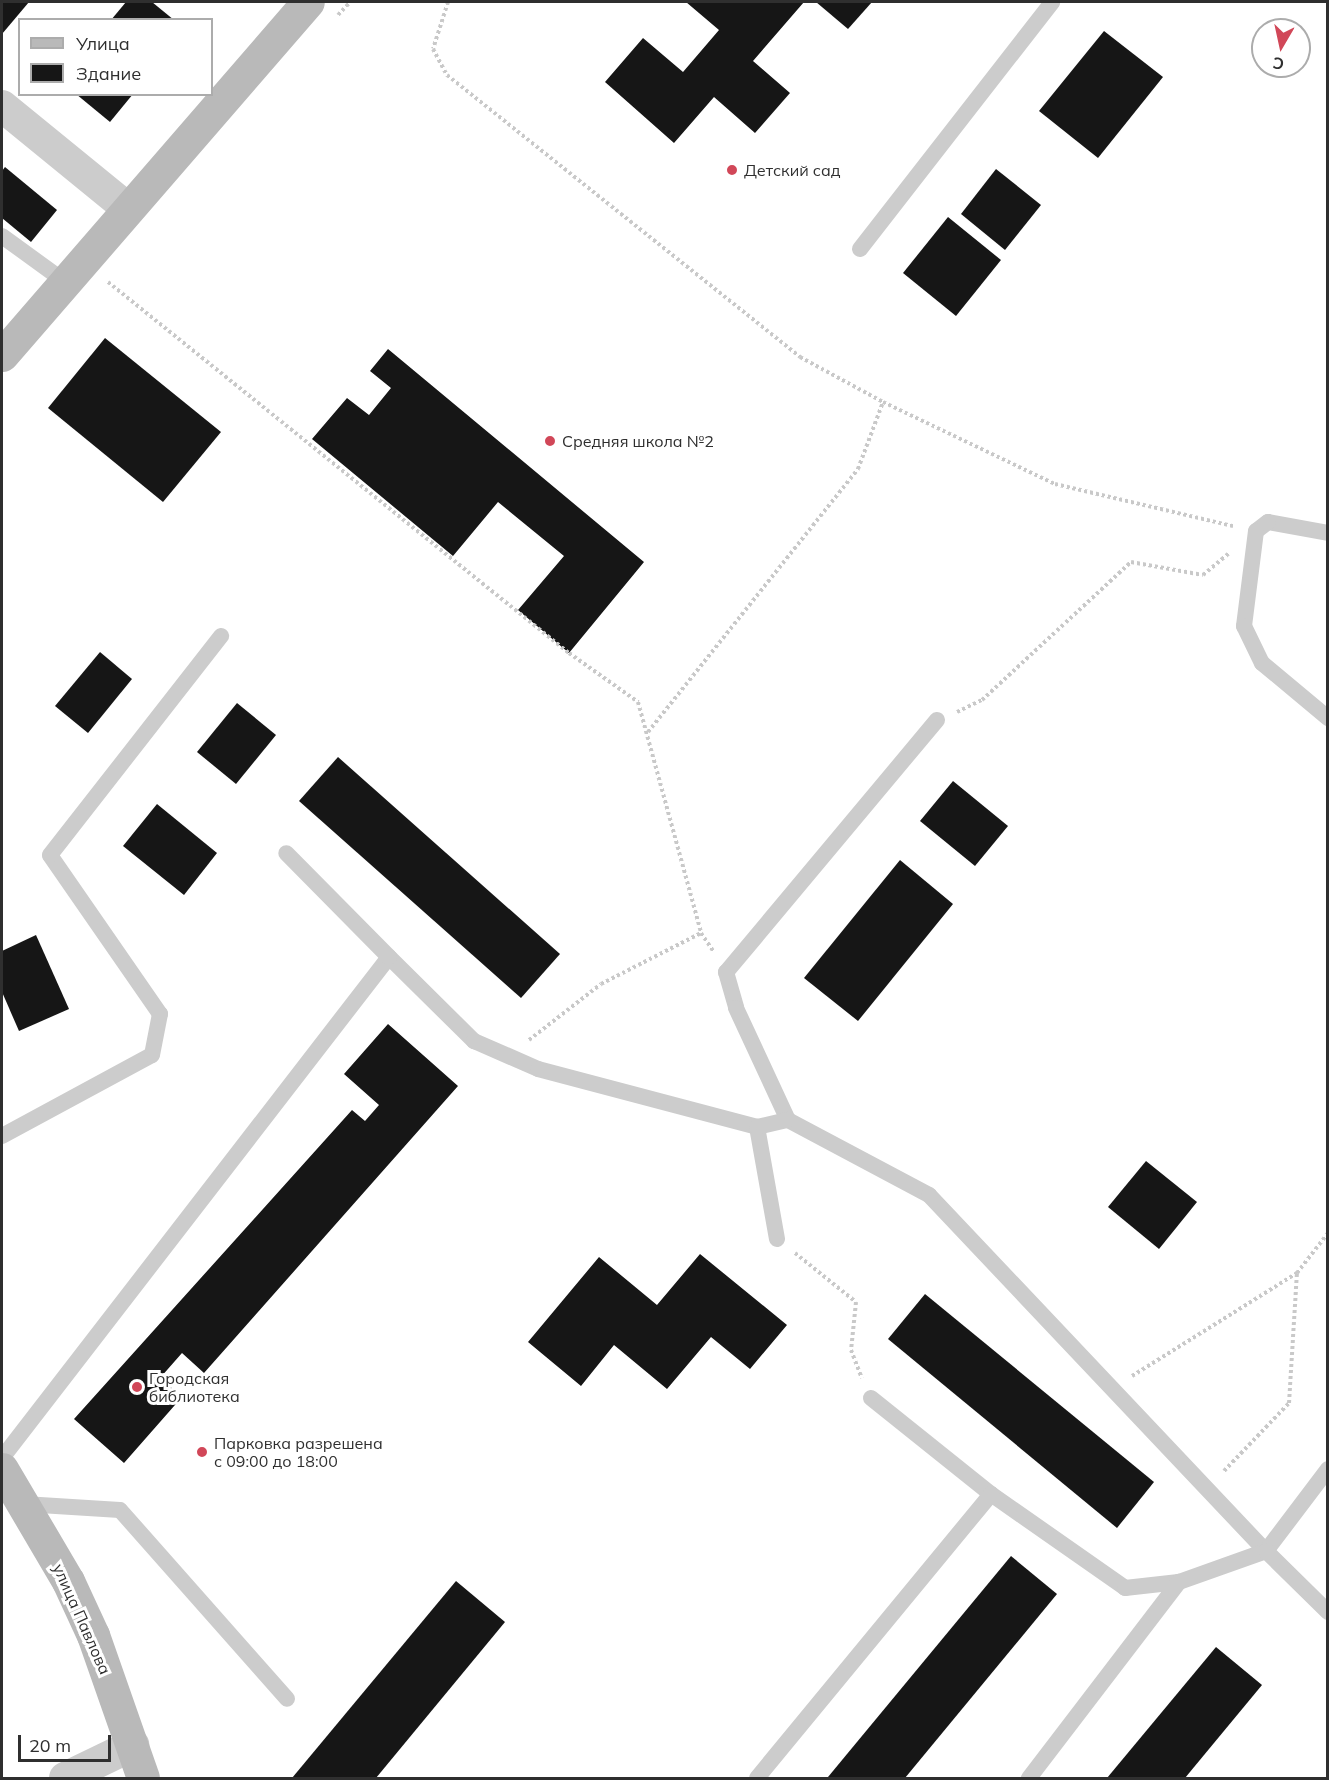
<!DOCTYPE html>
<html>
<head>
<meta charset="utf-8">
<style>
  body { margin:0 }
  #map { position:relative; width:1329px; height:1780px; overflow:hidden; background:#fff; font-family:Mulish,sans-serif }
  div>[style] { position:absolute }
  .building>* { inset:0; background:#161616 }
  .path>* { height:4px; margin-top:-2px; transform-origin:0; background:repeating-linear-gradient(90deg,#c9c9c9 0 3px,transparent 0 6px) }
  .lane>* { height:16px; margin:-8px; padding:0 8px; transform-origin:8px; border-radius:8px; background:#ccc }
  .street>* { height:32px; margin:-16px; padding:0 16px; transform-origin:16px; border-radius:16px; background:#ccc }
  .secondary>* { height:33px; margin:-16.5px; padding:0 16.5px; transform-origin:16.5px; border-radius:16.5px; background:#b9b9b9 }
  .dots>* { width:16px; height:16px; translate:-50% -50%; box-sizing:border-box; border:3px solid #fff; border-radius:50% }
  span { translate:-50% -50%; white-space:nowrap; text-align:center; line-height:1.15; -webkit-text-stroke:6px #fff; paint-order:stroke }
  .poi-label { font-size:16px; color:#2f2f2f }
  .left { translate:0 -50%; text-align:left }
  .street-label { font-size:16px; color:#2f2f2f }
  .frame { position:absolute; inset:0; border:3px solid #2f2f2f; pointer-events:none }
  .legend { position:absolute; left:18px; top:18px; width:195px; height:78px; box-sizing:border-box; background:#fff; border:2px solid #acacac; margin:0; padding:8px 10px; list-style:none; font-size:18px; color:#2f2f2f }
  .legend li { display:flex; align-items:center; gap:12px; height:30px }
  .legend b { width:30px; border:2px solid #acacac }
  .north { position:absolute; left:1251px; top:18px; width:60px; height:60px; box-sizing:border-box; background:#fff; border:2px solid #acacac; border-radius:50%; rotate:189deg; font-size:16px; font-weight:700; line-height:24px; text-align:center; color:#2f2f2f }
  .north::after { content:''; display:block; margin:auto; width:21px; height:27px; background:#d14758; clip-path:polygon(50% 0,100% 100%,50% 72%,0 100%) }
  .scale { position:absolute; left:18px; top:1735px; width:93px; height:27px; box-sizing:border-box; border:3px solid #2f2f2f; border-top:0; padding-left:8px; font-size:18px; line-height:21px; white-space:nowrap; color:#2f2f2f; -webkit-text-stroke:4px #fff; paint-order:stroke }
</style>
</head>
<body>
<div id="map">
  <div class="building">
    <div style="clip-path:polygon(2px 2px,29px 2px,2px 34px)"></div>
    <div style="clip-path:polygon(126px 2px,152px 2px,174px 20px,111px 20px)"></div>
    <div style="clip-path:polygon(686px 2px,804px 2px,753px 61px,790px 93px,755px 133px,714px 97px,674px 143px,605px 82px,643px 38px,683px 72px,719px 30px)"></div>
    <div style="clip-path:polygon(816px 2px,872px 2px,848px 29px)"></div>
    <div style="clip-path:polygon(1104px 31px,1163px 77px,1098px 158px,1039px 111px)"></div>
    <div style="clip-path:polygon(76px 94px,133px 94px,110px 122px)"></div>
    <div style="clip-path:polygon(5px 167px,57px 210px,31px 242px,2px 218px,2px 171px)"></div>
    <div style="clip-path:polygon(996px 169px,1041px 205px,1005px 250px,961px 214px)"></div>
    <div style="clip-path:polygon(948px 217px,1001px 260px,956px 316px,903px 273px)"></div>
    <div style="clip-path:polygon(105px 338px,221px 432px,163px 502px,48px 408px)"></div>
    <div style="clip-path:polygon(388px 349px,644px 562px,569px 653px,518px 610px,564px 556px,498px 502px,453px 556px,312px 439px,347px 398px,369px 415px,391px 388px,370px 371px)"></div>
    <div style="clip-path:polygon(100px 652px,132px 679px,88px 733px,55px 706px)"></div>
    <div style="clip-path:polygon(237px 703px,276px 735px,236px 784px,197px 752px)"></div>
    <div style="clip-path:polygon(338px 757px,560px 954px,521px 998px,299px 801px)"></div>
    <div style="clip-path:polygon(953px 781px,1008px 826px,975px 866px,920px 821px)"></div>
    <div style="clip-path:polygon(157px 804px,217px 853px,184px 895px,123px 846px)"></div>
    <div style="clip-path:polygon(900px 860px,953px 904px,858px 1021px,804px 978px)"></div>
    <div style="clip-path:polygon(36px 935px,69px 1009px,19px 1031px,2px 992px,2px 951px)"></div>
    <div style="clip-path:polygon(388px 1024px,458px 1086px,204px 1373px,182px 1353px,160px 1378px,182px 1397px,124px 1463px,74px 1419px,352px 1110px,365px 1121px,379px 1105px,344px 1074px)"></div>
    <div style="clip-path:polygon(1146px 1161px,1197px 1202px,1159px 1249px,1108px 1207px)"></div>
    <div style="clip-path:polygon(700px 1254px,787px 1325px,750px 1369px,711px 1337px,667px 1389px,614px 1345px,581px 1386px,528px 1342px,599px 1257px,657px 1305px)"></div>
    <div style="clip-path:polygon(925px 1294px,1154px 1482px,1117px 1528px,888px 1339px)"></div>
    <div style="clip-path:polygon(1011px 1556px,1057px 1594px,905px 1778px,831px 1778px,828px 1777px)"></div>
    <div style="clip-path:polygon(456px 1581px,505px 1622px,376px 1778px,292px 1778px)"></div>
    <div style="clip-path:polygon(1216px 1647px,1262px 1685px,1185px 1778px,1107px 1778px)"></div>
  </div>
  <div class="path">
    <div style="left:448px;top:2px;width:49px;rotate:107.7deg"></div>
    <div style="left:433px;top:49px;width:30px;rotate:62deg"></div>
    <div style="left:447px;top:75px;width:452px;rotate:38.6deg"></div>
    <div style="left:800px;top:357px;width:94px;rotate:28.5deg"></div>
    <div style="left:883px;top:402px;width:191px;rotate:25.5deg"></div>
    <div style="left:1055px;top:484px;width:183px;rotate:13.3deg"></div>
    <div style="left:338px;top:15px;width:18px;rotate:-47deg"></div>
    <div style="left:108px;top:282px;width:592px;rotate:38.83deg"></div>
    <div style="left:569px;top:653px;width:85px;rotate:35.4deg"></div>
    <div style="left:638px;top:702px;width:239px;rotate:74.7deg"></div>
    <div style="left:701px;top:933px;width:22px;rotate:56deg"></div>
    <div style="left:957px;top:712px;width:28px;rotate:-26deg"></div>
    <div style="left:982px;top:700px;width:203px;rotate:-42.8deg"></div>
    <div style="left:1131px;top:562px;width:73px;rotate:10.2deg"></div>
    <div style="left:1203px;top:575px;width:34px;rotate:-40deg"></div>
    <div style="left:648px;top:732px;width:337px;rotate:-51.4deg"></div>
    <div style="left:858px;top:469px;width:72px;rotate:-69.5deg"></div>
    <div style="left:529px;top:1040px;width:91px;rotate:-37.9deg"></div>
    <div style="left:601px;top:984px;width:112px;rotate:-27deg"></div>
    <div style="left:795px;top:1253px;width:78px;rotate:38.8deg"></div>
    <div style="left:856px;top:1302px;width:48px;rotate:95.9deg"></div>
    <div style="left:851px;top:1350px;width:30px;rotate:69deg"></div>
    <div style="left:1132px;top:1376px;width:195px;rotate:-32deg"></div>
    <div style="left:1297px;top:1273px;width:51px;rotate:-52.2deg"></div>
    <div style="left:1224px;top:1471px;width:94px;rotate:-46.3deg"></div>
    <div style="left:1289px;top:1403px;width:130px;rotate:-86.5deg"></div>
  </div>
  <div class="lane">
    <div style="left:2px;top:236px;width:77px;rotate:36deg"></div>
    <div style="left:860px;top:249px;width:313px;rotate:-52.1deg"></div>
    <div style="left:1328px;top:533px;width:61px;rotate:-169.6deg"></div>
    <div style="left:1268px;top:522px;width:15px;rotate:143deg"></div>
    <div style="left:1256px;top:531px;width:96px;rotate:97.2deg"></div>
    <div style="left:1244px;top:626px;width:41px;rotate:64.1deg"></div>
    <div style="left:1262px;top:663px;width:86px;rotate:39.8deg"></div>
    <div style="left:937px;top:720px;width:329px;rotate:129.9deg"></div>
    <div style="left:726px;top:972px;width:37px;rotate:74deg"></div>
    <div style="left:736px;top:1008px;width:123px;rotate:65.1deg"></div>
    <div style="left:788px;top:1120px;width:160px;rotate:28deg"></div>
    <div style="left:929px;top:1195px;width:490px;rotate:46.6deg"></div>
    <div style="left:1266px;top:1551px;width:103px;rotate:-52.9deg"></div>
    <div style="left:389px;top:957px;width:120px;rotate:44.7deg"></div>
    <div style="left:474px;top:1041px;width:70px;rotate:23.6deg"></div>
    <div style="left:538px;top:1069px;width:227px;rotate:14.8deg"></div>
    <div style="left:2px;top:1136px;width:170px;rotate:-28.4deg"></div>
    <div style="left:152px;top:1055px;width:42px;rotate:-79deg"></div>
    <div style="left:160px;top:1014px;width:193px;rotate:-124.7deg"></div>
    <div style="left:50px;top:855px;width:278px;rotate:-52deg"></div>
    <div style="left:777px;top:1239px;width:114px;rotate:-100.1deg"></div>
    <div style="left:757px;top:1127px;width:32px;rotate:-13deg"></div>
    <div style="left:871px;top:1398px;width:154px;rotate:38.7deg"></div>
    <div style="left:991px;top:1494px;width:164px;rotate:35deg"></div>
    <div style="left:1125px;top:1588px;width:54px;rotate:-6.3deg"></div>
    <div style="left:1179px;top:1582px;width:92px;rotate:-19.6deg"></div>
    <div style="left:1266px;top:1551px;width:87px;rotate:44.5deg"></div>
    <div style="left:2px;top:1458px;width:633px;rotate:-52.32deg"></div>
    <div style="left:389px;top:957px;width:146px;rotate:-134.7deg"></div>
    <div style="left:24px;top:1504px;width:96px;rotate:3.6deg"></div>
    <div style="left:120px;top:1510px;width:252px;rotate:48.5deg"></div>
    <div style="left:757px;top:1778px;width:368px;rotate:-50.5deg"></div>
    <div style="left:1029px;top:1778px;width:247px;rotate:-52.6deg"></div>
  </div>
  <div class="street">
    <div style="left:2px;top:106px;width:161px;rotate:39.2deg"></div>
    <div style="left:65px;top:1778px;width:76px;rotate:-25.9deg"></div>
  </div>
  <div class="secondary">
    <div style="left:2px;top:355px;width:467px;rotate:-49.1deg"></div>
    <div style="left:2px;top:1469px;width:130px;rotate:59.5deg"></div>
    <div style="left:68px;top:1581px;width:60px;rotate:65.2deg"></div>
    <div style="left:93px;top:1635px;width:151px;rotate:70.7deg"></div>
  </div>
  <div class="dots">
    <div style="left:732px;top:170px;background:#d14758"></div>
    <div style="left:550px;top:441px;background:#d14758"></div>
    <div style="left:137px;top:1387px;background:#d14758"></div>
    <div style="left:202px;top:1452px;background:#d14758"></div>
  </div>
  <div class="poi-label">
    <span class="left" style="left:744px;top:170px">Детский сад</span>
    <span class="left" style="left:562px;top:441px">Средняя школа №2</span>
    <span class="left" style="left:149px;top:1387px">Городская<br>библиотека</span>
    <span class="left" style="left:214px;top:1452px">Парковка разрешена<br>с 09:00 до 18:00</span>
  </div>
  <div class="street-label">
    <span style="left:82px;top:1619px;rotate:66deg">улица Павлова</span>
  </div>
  <div class="frame"></div>
  <ul class="legend">
  <li><b style="height:8px;background:#b9b9b9"></b>Улица</li>
  <li><b style="height:16px;background:#161616"></b>Здание</li>
  </ul>
  <div class="north">С</div>
  <div class="scale">20 m</div>
</div>
</body>
</html>
